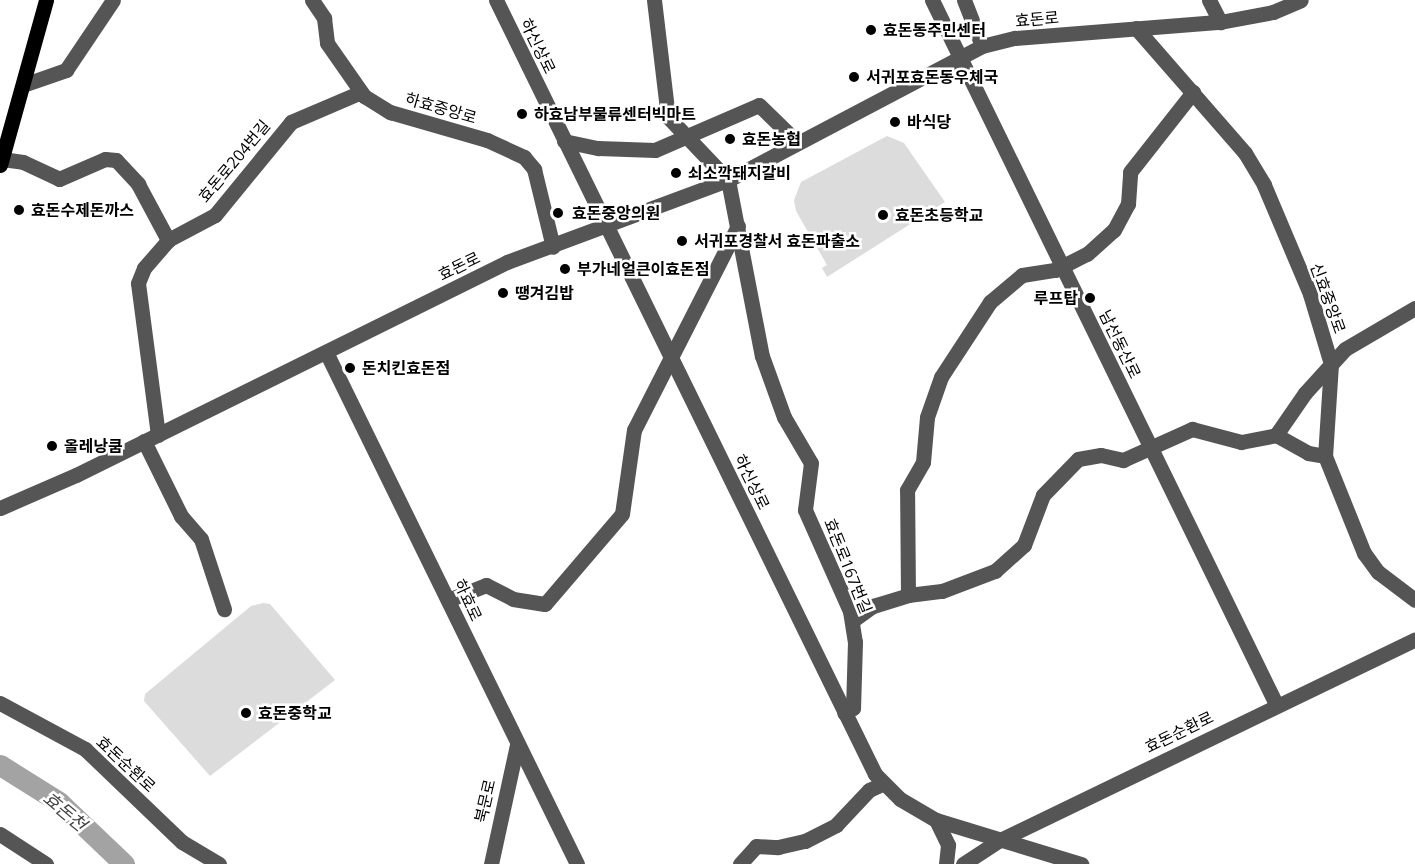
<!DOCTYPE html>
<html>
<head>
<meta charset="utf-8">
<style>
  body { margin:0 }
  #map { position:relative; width:1415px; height:864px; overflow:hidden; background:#fff; font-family:"Open Sans","Noto Sans KR",sans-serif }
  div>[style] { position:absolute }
  .green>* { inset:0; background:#dcdcdc }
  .river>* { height:21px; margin:-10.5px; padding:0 10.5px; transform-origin:10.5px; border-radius:10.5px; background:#a3a3a3 }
  .minor>* { height:15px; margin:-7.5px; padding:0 7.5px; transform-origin:7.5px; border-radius:7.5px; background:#555 }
  .major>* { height:15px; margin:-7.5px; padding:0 7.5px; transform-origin:7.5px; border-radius:7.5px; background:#000 }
  .dots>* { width:16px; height:16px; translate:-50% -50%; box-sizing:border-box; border:3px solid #fff; border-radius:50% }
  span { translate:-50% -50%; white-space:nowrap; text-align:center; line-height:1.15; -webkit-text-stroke:5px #fff; paint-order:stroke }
  .street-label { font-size:16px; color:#000 }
  .poi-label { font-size:16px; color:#000; font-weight:700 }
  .left { translate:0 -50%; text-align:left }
  .right { translate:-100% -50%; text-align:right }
  .water-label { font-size:18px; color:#444; font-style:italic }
</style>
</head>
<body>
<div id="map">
  <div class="green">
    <div style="clip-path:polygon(887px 136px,904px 143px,945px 202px,827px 277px,822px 268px,827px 265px,796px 211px,794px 200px,801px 182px)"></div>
    <div style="clip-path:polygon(263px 603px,270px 604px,335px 680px,210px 776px,144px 701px,145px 694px,251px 606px)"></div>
  </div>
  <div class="river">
    <div style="left:0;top:765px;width:70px;rotate:32.1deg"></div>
    <div style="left:59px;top:802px;width:90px;rotate:43.6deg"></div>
  </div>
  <div class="minor">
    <div style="left:312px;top:0;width:22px;rotate:56deg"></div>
    <div style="left:324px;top:18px;width:25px;rotate:83deg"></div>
    <div style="left:327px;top:43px;width:65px;rotate:55.1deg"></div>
    <div style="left:364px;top:96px;width:31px;rotate:32deg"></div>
    <div style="left:390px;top:112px;width:101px;rotate:16.1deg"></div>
    <div style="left:487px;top:140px;width:41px;rotate:24.7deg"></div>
    <div style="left:524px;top:157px;width:16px;rotate:50deg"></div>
    <div style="left:534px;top:169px;width:80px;rotate:76.3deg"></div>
    <div style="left:496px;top:0;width:862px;rotate:63.91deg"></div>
    <div style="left:875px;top:774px;width:35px;rotate:45deg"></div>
    <div style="left:900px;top:799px;width:42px;rotate:30.3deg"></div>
    <div style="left:936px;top:820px;width:152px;rotate:16.9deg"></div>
    <div style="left:654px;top:0;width:118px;rotate:83.2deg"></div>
    <div style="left:668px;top:117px;width:87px;rotate:46.4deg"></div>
    <div style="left:728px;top:180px;width:179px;rotate:79.1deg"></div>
    <div style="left:762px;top:356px;width:65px;rotate:70.2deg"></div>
    <div style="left:784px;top:417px;width:53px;rotate:59.6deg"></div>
    <div style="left:811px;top:463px;width:47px;rotate:97.3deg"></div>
    <div style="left:805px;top:510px;width:111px;rotate:66deg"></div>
    <div style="left:850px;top:611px;width:31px;rotate:81deg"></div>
    <div style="left:855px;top:642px;width:66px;rotate:91.7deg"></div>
    <div style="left:853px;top:708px;width:10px;rotate:151deg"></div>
    <div style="left:932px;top:0;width:784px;rotate:63.96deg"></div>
    <div style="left:964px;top:0;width:49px;rotate:68.6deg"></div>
    <div style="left:1209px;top:0;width:25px;rotate:63deg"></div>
    <div style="left:1136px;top:28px;width:166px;rotate:48.9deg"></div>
    <div style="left:1245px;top:153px;width:37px;rotate:59deg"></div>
    <div style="left:1264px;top:185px;width:118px;rotate:67.1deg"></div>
    <div style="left:1310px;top:294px;width:73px;rotate:73.3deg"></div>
    <div style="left:1331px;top:364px;width:92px;rotate:93.7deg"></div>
    <div style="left:1325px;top:456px;width:105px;rotate:68.1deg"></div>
    <div style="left:1364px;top:553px;width:24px;rotate:54deg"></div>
    <div style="left:1378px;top:572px;width:46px;rotate:37.1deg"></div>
    <div style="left:23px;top:85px;width:46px;rotate:-19.2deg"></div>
    <div style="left:66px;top:70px;width:84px;rotate:-56.1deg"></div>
    <div style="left:564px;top:141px;width:35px;rotate:12deg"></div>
    <div style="left:598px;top:148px;width:57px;rotate:2deg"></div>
    <div style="left:655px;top:150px;width:113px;rotate:-23.4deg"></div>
    <div style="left:759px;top:105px;width:53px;rotate:44.2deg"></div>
    <div style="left:2px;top:159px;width:21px;rotate:8deg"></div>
    <div style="left:23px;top:162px;width:40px;rotate:25deg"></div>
    <div style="left:59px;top:179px;width:50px;rotate:-23.5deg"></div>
    <div style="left:105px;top:159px;width:11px;rotate:5deg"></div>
    <div style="left:116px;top:160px;width:33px;rotate:47deg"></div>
    <div style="left:138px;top:184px;width:64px;rotate:61.8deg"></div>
    <div style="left:326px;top:352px;width:570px;rotate:63.88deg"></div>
    <div style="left:158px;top:435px;width:153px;rotate:-97.5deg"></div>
    <div style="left:138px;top:283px;width:16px;rotate:-68deg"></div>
    <div style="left:144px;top:268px;width:37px;rotate:-49deg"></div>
    <div style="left:168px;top:240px;width:53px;rotate:-28deg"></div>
    <div style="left:215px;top:215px;width:120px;rotate:-50.7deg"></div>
    <div style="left:291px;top:122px;width:76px;rotate:-23.2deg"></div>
    <div style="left:1276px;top:435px;width:51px;rotate:-55.4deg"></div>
    <div style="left:1305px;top:393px;width:59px;rotate:-47.7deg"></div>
    <div style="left:1345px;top:349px;width:81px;rotate:-30.4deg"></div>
    <div style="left:144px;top:441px;width:84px;rotate:63.7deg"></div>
    <div style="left:181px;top:516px;width:30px;rotate:49deg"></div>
    <div style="left:201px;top:539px;width:74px;rotate:71.8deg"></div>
    <div style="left:0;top:508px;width:83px;rotate:-23.5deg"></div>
    <div style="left:76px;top:475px;width:481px;rotate:-26.3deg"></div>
    <div style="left:507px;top:262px;width:236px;rotate:-20.4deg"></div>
    <div style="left:728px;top:180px;width:287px;rotate:-27.8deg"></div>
    <div style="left:982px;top:46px;width:34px;rotate:-14deg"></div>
    <div style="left:1015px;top:38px;width:206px;rotate:-4.5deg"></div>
    <div style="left:1220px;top:22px;width:54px;rotate:-10.7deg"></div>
    <div style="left:1273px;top:12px;width:30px;rotate:-23deg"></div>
    <div style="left:908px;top:595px;width:105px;rotate:-90.5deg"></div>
    <div style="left:907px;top:490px;width:32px;rotate:-60deg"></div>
    <div style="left:923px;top:462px;width:45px;rotate:-84.9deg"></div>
    <div style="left:927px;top:417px;width:42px;rotate:-70.7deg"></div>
    <div style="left:941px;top:377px;width:90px;rotate:-56.8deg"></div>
    <div style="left:990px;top:302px;width:42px;rotate:-40.2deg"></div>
    <div style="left:1022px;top:275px;width:33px;rotate:-9deg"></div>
    <div style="left:1055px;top:270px;width:36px;rotate:-27deg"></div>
    <div style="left:1087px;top:254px;width:36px;rotate:-42deg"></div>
    <div style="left:1114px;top:230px;width:30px;rotate:-62deg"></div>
    <div style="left:1128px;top:204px;width:32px;rotate:-86deg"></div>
    <div style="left:1130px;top:172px;width:102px;rotate:-51.8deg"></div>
    <div style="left:448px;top:600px;width:41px;rotate:-21.5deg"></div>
    <div style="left:486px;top:585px;width:30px;rotate:27deg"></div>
    <div style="left:513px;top:599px;width:32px;rotate:9deg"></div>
    <div style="left:545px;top:604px;width:118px;rotate:-49.5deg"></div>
    <div style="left:622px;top:514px;width:85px;rotate:-81.9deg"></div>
    <div style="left:634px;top:430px;width:229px;rotate:-63deg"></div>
    <div style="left:852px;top:621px;width:26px;rotate:-36deg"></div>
    <div style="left:873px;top:606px;width:37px;rotate:-17deg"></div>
    <div style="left:908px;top:595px;width:34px;rotate:-7deg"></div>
    <div style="left:942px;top:591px;width:57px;rotate:-20.7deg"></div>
    <div style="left:995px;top:571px;width:39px;rotate:-42deg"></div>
    <div style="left:1024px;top:545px;width:53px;rotate:-69.2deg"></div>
    <div style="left:1043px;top:495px;width:50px;rotate:-45.8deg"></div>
    <div style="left:1078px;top:459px;width:23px;rotate:-10deg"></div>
    <div style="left:1101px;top:455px;width:23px;rotate:13deg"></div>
    <div style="left:1123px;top:460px;width:76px;rotate:-24.2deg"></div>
    <div style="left:1192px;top:429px;width:51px;rotate:14.9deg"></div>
    <div style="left:1241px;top:442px;width:36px;rotate:-11deg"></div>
    <div style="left:1276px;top:435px;width:37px;rotate:29deg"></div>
    <div style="left:1308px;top:453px;width:17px;rotate:10deg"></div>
    <div style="left:0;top:703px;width:97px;rotate:28.4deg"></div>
    <div style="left:85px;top:749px;width:134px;rotate:43.8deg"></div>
    <div style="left:182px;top:842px;width:43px;rotate:30.7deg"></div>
    <div style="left:936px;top:820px;width:28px;rotate:64deg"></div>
    <div style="left:948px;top:845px;width:19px;rotate:96deg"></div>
    <div style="left:0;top:834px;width:55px;rotate:33.1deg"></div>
    <div style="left:491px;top:864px;width:122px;rotate:-77.7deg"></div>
    <div style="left:740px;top:864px;width:24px;rotate:-48deg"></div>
    <div style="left:756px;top:846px;width:22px;rotate:3deg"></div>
    <div style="left:778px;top:847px;width:28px;rotate:-13deg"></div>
    <div style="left:805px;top:841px;width:35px;rotate:-27deg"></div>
    <div style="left:836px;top:825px;width:48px;rotate:-46.7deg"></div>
    <div style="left:869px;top:790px;width:14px;rotate:-25deg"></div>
    <div style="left:963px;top:864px;width:42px;rotate:-33.3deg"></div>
    <div style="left:998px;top:841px;width:463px;rotate:-25.8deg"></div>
  </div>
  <div class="major">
    <div style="left:0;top:165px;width:171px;rotate:-74.4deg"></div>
  </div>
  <div class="dots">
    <div style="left:871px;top:30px;background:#000"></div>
    <div style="left:854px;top:77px;background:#000"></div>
    <div style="left:522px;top:114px;background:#000"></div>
    <div style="left:895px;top:122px;background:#000"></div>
    <div style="left:730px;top:139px;background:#000"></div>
    <div style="left:676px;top:173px;background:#000"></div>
    <div style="left:19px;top:210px;background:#000"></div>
    <div style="left:558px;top:213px;background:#000"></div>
    <div style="left:883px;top:215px;background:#000"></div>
    <div style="left:682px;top:241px;background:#000"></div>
    <div style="left:565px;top:269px;background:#000"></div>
    <div style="left:503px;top:293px;background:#000"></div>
    <div style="left:1090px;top:298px;background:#000"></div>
    <div style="left:350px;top:368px;background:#000"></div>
    <div style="left:52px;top:446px;background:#000"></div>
    <div style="left:246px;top:713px;background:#000"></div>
  </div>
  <div class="street-label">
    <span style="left:1037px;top:19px;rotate:-5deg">효돈로</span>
    <span style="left:538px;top:46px;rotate:64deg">하신상로</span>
    <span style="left:441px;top:108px;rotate:16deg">하효중앙로</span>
    <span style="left:234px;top:161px;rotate:-50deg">효돈로204번길</span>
    <span style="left:459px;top:266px;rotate:-26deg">효돈로</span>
    <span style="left:1328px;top:298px;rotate:70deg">신효중앙로</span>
    <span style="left:1120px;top:344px;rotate:64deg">남선동산로</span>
    <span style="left:752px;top:482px;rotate:64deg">하신상로</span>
    <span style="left:848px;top:566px;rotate:68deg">효돈로167번길</span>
    <span style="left:468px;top:600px;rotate:65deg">하효로</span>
    <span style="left:1179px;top:732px;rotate:-26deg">효돈순환로</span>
    <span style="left:126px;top:764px;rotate:43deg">효돈순환로</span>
    <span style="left:485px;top:801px;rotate:-77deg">북문로</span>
  </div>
  <div class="poi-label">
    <span class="left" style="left:883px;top:30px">효돈동주민센터</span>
    <span class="left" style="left:866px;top:77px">서귀포효돈동우체국</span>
    <span class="left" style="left:534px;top:114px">하효남부물류센터빅마트</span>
    <span class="left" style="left:907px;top:122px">바식당</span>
    <span class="left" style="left:742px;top:139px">효돈농협</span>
    <span class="left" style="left:688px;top:173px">쇠소깍돼지갈비</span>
    <span class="left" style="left:31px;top:210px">효돈수제돈까스</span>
    <span class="left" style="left:572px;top:213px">효돈중앙의원</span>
    <span class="left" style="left:895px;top:215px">효돈초등학교</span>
    <span class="left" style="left:694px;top:241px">서귀포경찰서 효돈파출소</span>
    <span class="left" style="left:577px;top:269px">부가네얼큰이효돈점</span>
    <span class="left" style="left:515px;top:293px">땡겨김밥</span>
    <span class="right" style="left:1078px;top:298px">루프탑</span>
    <span class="left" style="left:362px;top:368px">돈치킨효돈점</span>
    <span class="left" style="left:64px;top:446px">올레낭쿰</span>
    <span class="left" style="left:258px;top:713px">효돈중학교</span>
  </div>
  <div class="water-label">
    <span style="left:65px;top:811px;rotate:40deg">효돈천</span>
  </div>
</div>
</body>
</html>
